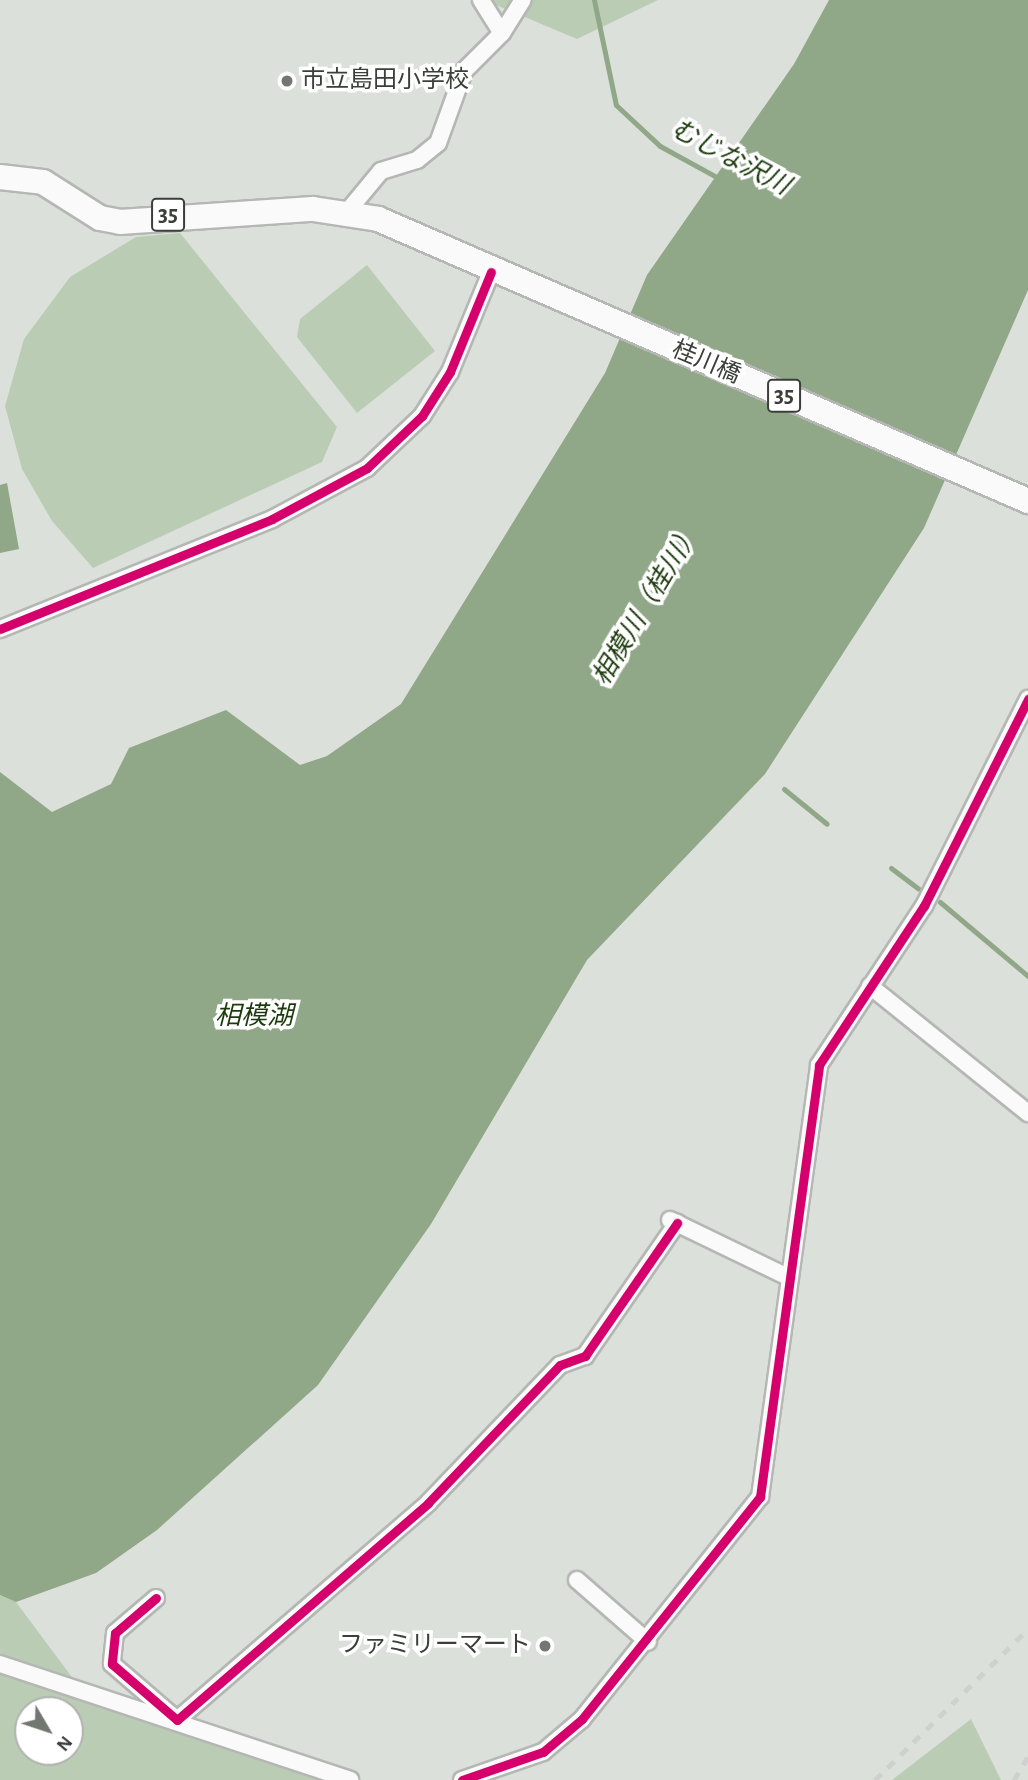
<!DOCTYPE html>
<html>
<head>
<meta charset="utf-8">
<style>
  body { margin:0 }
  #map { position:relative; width:1028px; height:1780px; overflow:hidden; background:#dce0db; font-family:"Alegreya Sans","Noto Sans JP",sans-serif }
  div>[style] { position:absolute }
  .green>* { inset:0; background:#bacdb4 }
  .water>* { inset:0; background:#90a788 }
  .stream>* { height:5px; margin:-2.5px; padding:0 2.5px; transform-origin:2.5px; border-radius:2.5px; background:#90a788 }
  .roads { filter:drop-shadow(2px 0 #b4b7b3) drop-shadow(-2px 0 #b4b7b3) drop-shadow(0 2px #b4b7b3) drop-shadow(0 -2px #b4b7b3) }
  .street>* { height:16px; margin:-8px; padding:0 8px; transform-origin:8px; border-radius:8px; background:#fafafa }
  .primary>* { height:24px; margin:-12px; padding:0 12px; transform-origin:12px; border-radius:12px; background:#fafafa }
  .rail>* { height:5px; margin-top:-2.5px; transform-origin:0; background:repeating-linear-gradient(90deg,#cfd1cf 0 9px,transparent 0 18px) }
  .cycleway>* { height:9px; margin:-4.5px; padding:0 4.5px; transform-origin:4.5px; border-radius:4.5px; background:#d6006c }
  .dots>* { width:19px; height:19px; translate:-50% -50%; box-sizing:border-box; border:4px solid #fff; border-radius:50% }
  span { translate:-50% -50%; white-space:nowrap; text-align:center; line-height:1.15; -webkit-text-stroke:7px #fff; paint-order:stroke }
  .shield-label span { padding:2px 5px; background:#fff; border:2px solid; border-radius:5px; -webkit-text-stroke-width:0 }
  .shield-label { font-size:23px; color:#3b3e3a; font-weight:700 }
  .poi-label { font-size:24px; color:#3b3e3a }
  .left { translate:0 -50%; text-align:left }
  .right { translate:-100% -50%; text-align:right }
  .street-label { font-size:24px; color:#3b3e3a }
  .water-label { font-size:26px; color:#1c3b0d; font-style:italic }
  .north { position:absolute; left:14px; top:1696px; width:70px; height:70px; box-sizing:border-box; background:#fff; border:2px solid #b1b2b0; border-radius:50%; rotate:129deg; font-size:19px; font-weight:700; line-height:28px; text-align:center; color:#3b3e3a }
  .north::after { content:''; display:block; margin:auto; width:24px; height:32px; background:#737772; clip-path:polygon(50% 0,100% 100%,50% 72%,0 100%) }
</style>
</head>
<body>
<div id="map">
  <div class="green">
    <div style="clip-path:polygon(484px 0,658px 0,577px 39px)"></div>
    <div style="clip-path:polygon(180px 233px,337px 427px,322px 462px,93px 568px,52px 521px,22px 469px,5px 406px,24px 339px,70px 277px,136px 237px)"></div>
    <div style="clip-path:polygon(367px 265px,435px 351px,357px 413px,297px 337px,300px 319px)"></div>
    <div style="clip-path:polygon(evenodd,0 1595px,16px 1602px,83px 1692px,350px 1780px,0 1780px,0 1595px,28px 1710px,70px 1710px,70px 1752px,28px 1752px,28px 1710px)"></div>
    <div style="clip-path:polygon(971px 1719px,1001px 1780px,892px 1780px)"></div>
  </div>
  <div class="water">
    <div style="clip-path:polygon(829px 0,1028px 0,1028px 290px,924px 528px,765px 774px,587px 960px,431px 1224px,318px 1385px,157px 1530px,96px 1573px,16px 1602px,0 1595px,0 772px,52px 812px,111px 784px,129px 748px,226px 710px,300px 765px,327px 756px,401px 704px,605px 373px,647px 275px,794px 64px)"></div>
    <div style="clip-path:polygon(7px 483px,19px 549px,0 553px,0 485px)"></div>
  </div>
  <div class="stream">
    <div style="left:594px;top:0;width:107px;rotate:78.2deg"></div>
    <div style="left:616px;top:105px;width:60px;rotate:43deg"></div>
    <div style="left:660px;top:146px;width:71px;rotate:28.7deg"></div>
    <div style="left:784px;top:789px;width:55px;rotate:39.1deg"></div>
    <div style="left:891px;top:868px;width:34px;rotate:37deg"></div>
    <div style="left:940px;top:902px;width:115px;rotate:40.1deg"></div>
  </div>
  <div class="roads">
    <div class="street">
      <div style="left:481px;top:0;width:39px;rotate:58deg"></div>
      <div style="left:347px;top:212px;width:53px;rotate:-50.3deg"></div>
      <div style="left:381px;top:171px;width:38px;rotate:-17deg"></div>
      <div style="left:417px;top:160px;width:27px;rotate:-39deg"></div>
      <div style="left:438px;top:143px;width:77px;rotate:-70.1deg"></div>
      <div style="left:464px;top:71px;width:54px;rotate:-45deg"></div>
      <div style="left:502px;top:33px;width:39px;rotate:-58deg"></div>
      <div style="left:0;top:629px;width:293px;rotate:-22deg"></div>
      <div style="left:272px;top:519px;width:108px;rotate:-28.2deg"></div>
      <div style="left:367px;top:468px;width:76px;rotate:-43.4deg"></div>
      <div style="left:422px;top:416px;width:52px;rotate:-57.5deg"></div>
      <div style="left:450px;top:372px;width:108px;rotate:-67.7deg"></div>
      <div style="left:870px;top:986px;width:203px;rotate:38.8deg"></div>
      <div style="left:670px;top:1220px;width:133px;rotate:25.8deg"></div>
      <div style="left:577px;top:1580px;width:94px;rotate:41.1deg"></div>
      <div style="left:156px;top:1598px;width:54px;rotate:139.5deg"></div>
      <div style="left:115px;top:1633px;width:31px;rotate:96deg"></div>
      <div style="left:112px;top:1664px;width:86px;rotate:40.7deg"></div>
      <div style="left:177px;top:1720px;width:332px;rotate:-40.8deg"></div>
      <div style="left:428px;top:1503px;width:191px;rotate:-46.3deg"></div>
      <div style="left:560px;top:1365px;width:27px;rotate:-20deg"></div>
      <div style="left:585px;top:1356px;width:162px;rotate:-55.3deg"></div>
      <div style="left:0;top:1664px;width:369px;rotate:18.3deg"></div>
      <div style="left:462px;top:1780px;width:86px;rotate:-19.1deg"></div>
      <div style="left:543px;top:1752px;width:51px;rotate:-40.2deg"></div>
      <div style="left:582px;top:1719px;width:285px;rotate:-51.3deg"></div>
      <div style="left:760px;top:1497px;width:436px;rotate:-82.2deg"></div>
      <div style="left:819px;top:1065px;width:191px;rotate:-56.6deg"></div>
      <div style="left:924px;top:906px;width:232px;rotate:-63.3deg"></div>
    </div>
    <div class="primary">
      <div style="left:0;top:177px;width:43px;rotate:6.6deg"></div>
      <div style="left:43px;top:182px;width:67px;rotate:32.3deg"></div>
      <div style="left:100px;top:218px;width:20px;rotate:11deg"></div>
      <div style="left:120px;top:222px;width:193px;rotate:-3.9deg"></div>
      <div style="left:313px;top:209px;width:66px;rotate:8.7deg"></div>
      <div style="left:378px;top:219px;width:709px;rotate:23.45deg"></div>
    </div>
  </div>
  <div class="rail">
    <div style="left:875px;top:1780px;width:215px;rotate:-44.6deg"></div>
    <div style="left:1014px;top:1780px;width:27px;rotate:-59deg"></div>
  </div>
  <div class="cycleway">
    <div style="left:0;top:629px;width:293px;rotate:-22deg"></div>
    <div style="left:272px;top:519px;width:108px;rotate:-28.2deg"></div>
    <div style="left:367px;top:468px;width:76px;rotate:-43.4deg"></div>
    <div style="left:422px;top:416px;width:52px;rotate:-57.5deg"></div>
    <div style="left:450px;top:372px;width:108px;rotate:-67.7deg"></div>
    <div style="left:156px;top:1598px;width:54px;rotate:139.5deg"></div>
    <div style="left:115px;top:1633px;width:31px;rotate:96deg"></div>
    <div style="left:112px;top:1664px;width:86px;rotate:40.7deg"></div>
    <div style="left:177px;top:1720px;width:332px;rotate:-40.8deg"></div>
    <div style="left:428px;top:1503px;width:191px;rotate:-46.3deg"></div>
    <div style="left:560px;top:1365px;width:27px;rotate:-20deg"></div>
    <div style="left:585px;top:1356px;width:162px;rotate:-55.3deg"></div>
    <div style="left:462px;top:1780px;width:86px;rotate:-19.1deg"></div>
    <div style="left:543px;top:1752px;width:51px;rotate:-40.2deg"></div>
    <div style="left:582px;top:1719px;width:285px;rotate:-51.3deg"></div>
    <div style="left:760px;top:1497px;width:436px;rotate:-82.2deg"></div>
    <div style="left:819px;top:1065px;width:191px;rotate:-56.6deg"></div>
    <div style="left:924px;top:906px;width:232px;rotate:-63.3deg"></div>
  </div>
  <div class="dots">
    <div style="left:287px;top:81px;background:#737772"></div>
    <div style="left:545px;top:1646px;background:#737772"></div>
  </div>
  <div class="shield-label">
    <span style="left:168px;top:215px">35</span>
    <span style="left:784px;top:396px">35</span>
  </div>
  <div class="poi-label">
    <span class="left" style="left:301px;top:81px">市立島田小学校</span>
    <span class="right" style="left:531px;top:1646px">ファミリーマート</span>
  </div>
  <div class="street-label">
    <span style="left:706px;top:363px;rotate:23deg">桂川橋</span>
  </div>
  <div class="water-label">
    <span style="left:730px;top:158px;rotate:28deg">むじな沢川</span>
    <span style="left:647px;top:605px;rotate:-59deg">相模川（桂川）</span>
    <span style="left:254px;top:1017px">相模湖</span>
  </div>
  <div class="north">N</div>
</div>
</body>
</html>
